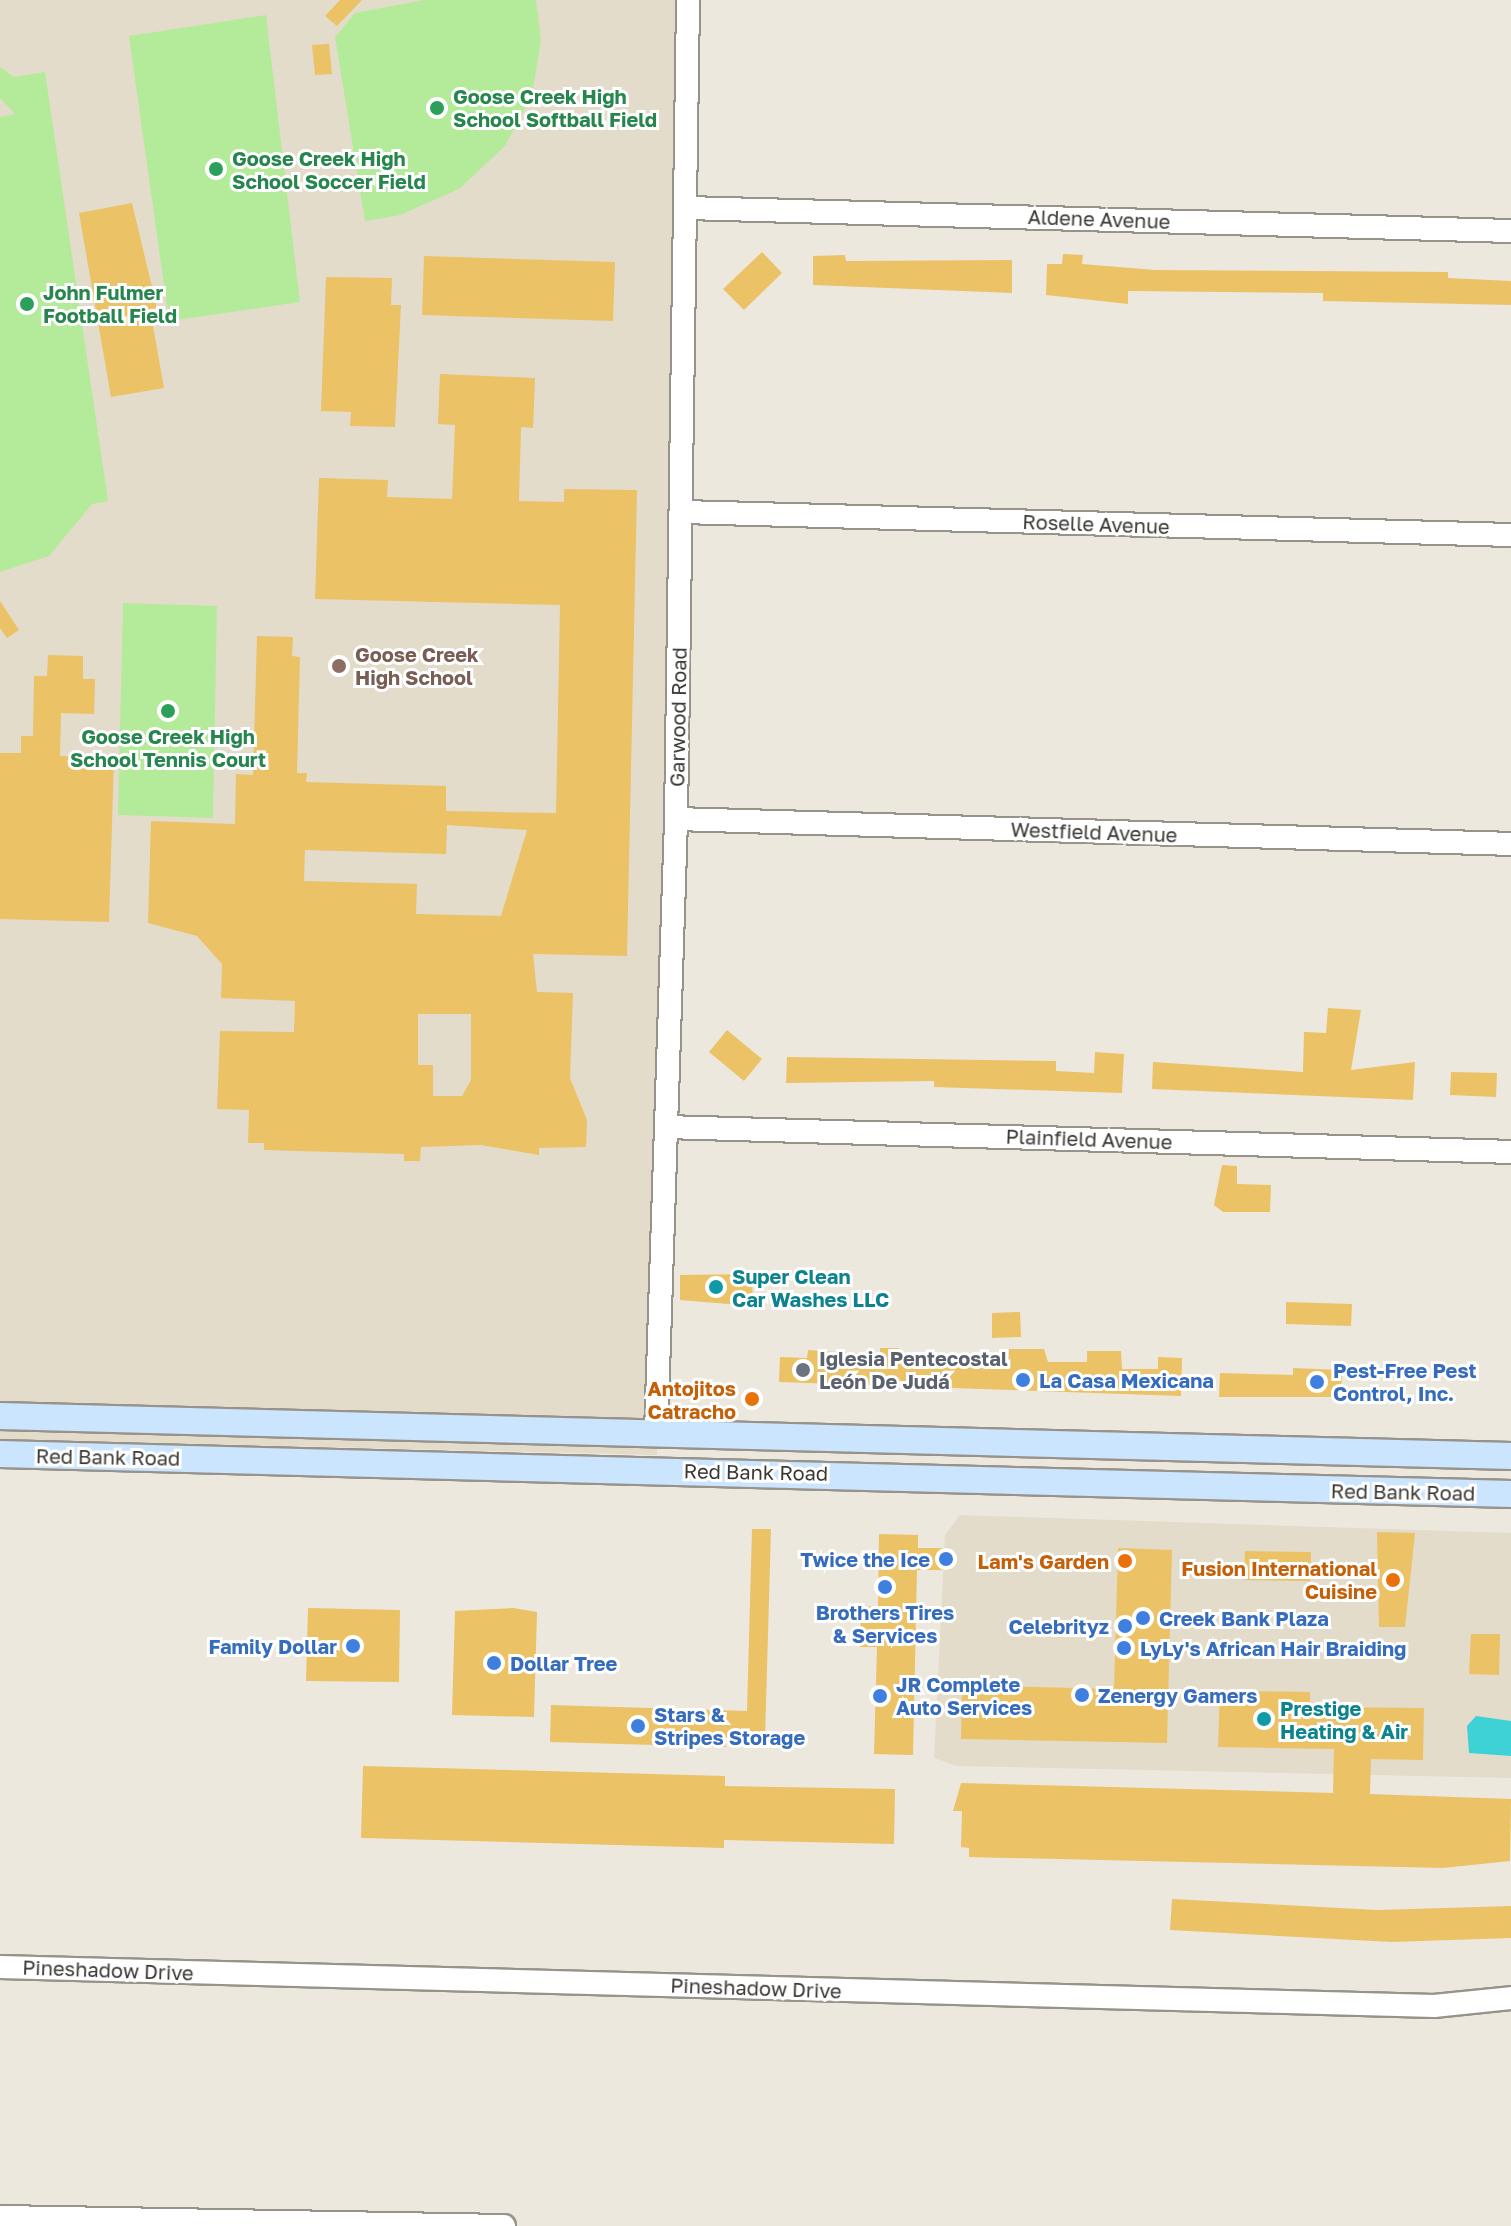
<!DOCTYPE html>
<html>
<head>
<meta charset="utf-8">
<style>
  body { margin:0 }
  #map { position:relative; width:1511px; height:2226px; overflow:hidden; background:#ece8de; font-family:"Golos Text",sans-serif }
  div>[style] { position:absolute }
  .built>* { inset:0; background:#e3dccb }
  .green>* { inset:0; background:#b4eb9a }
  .water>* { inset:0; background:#3ed2d6 }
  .building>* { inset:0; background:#ebc266 }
  .roads { filter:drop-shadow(2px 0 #97938a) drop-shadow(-2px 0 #97938a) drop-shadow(0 2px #97938a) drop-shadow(0 -2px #97938a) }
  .minor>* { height:22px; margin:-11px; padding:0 11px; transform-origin:11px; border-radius:11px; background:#fff }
  .major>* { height:26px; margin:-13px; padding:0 13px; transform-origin:13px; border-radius:13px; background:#cbe5ff }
  .dots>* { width:22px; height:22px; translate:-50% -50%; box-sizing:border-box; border:4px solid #fff; border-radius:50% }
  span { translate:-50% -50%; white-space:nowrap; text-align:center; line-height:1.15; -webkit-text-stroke:6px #fff; paint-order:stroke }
  .leisure-label { font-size:20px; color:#27864d; font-weight:700 }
  .left { translate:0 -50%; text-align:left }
  .street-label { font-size:20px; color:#3a3834 }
  .education-label { font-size:20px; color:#785e54; font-weight:700 }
  .culture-label { font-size:20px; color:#0d838f; font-weight:700 }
  .worship-label { font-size:20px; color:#5b616d; font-weight:700 }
  .shop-label { font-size:20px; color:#366cbe; font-weight:700 }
  .right { translate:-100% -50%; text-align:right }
  .food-label { font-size:20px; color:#c56008; font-weight:700 }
</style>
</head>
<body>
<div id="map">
  <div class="built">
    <div style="clip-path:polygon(0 0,688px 0,657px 1455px,0 1439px)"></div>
    <div style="clip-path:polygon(960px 1515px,1511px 1533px,1511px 1778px,956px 1766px,934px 1758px,945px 1535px)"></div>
  </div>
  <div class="green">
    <div style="clip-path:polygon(424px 0,536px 0,541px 40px,532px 95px,505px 146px,459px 189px,400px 215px,365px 221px,335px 37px,355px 13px)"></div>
    <div style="clip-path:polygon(266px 15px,300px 302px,169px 321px,129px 36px)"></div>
    <div style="clip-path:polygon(0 67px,14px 77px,45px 72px,108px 501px,92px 504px,49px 556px,0 572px,0 117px,15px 114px,0 98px)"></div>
    <div style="clip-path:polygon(123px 603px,217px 606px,213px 818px,118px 815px)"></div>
  </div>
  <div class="water">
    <div style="clip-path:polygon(1476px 1716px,1511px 1721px,1511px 1756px,1469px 1753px,1467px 1726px)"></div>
  </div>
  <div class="building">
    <div style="clip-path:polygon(340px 0,362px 0,337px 26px,325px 16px)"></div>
    <div style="clip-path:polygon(329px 44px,332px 74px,315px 75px,312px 45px)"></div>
    <div style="clip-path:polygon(132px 203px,157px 308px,150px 309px,164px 388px,111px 397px,79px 213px)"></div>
    <div style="clip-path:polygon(762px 252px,782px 273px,744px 310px,723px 289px)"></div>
    <div style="clip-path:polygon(1063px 254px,1083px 255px,1082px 264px,1155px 270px,1448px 272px,1448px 278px,1511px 281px,1511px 305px,1323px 301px,1323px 293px,1128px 291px,1128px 304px,1046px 295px,1047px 264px,1062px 264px)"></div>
    <div style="clip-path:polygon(845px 255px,846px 261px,1012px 260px,1012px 293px,813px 285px,813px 256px)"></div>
    <div style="clip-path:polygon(424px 256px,615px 262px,613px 321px,422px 315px)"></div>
    <div style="clip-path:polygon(326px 277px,392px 278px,391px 305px,401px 305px,395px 427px,350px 426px,351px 412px,321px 411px)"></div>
    <div style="clip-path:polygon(evenodd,440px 374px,535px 378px,533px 428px,521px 427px,519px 501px,564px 502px,564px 489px,637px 490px,627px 956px,533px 954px,537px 992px,573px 993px,570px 1078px,587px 1120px,586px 1147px,539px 1148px,539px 1155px,481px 1145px,421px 1147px,420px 1161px,404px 1161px,404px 1154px,264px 1150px,264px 1143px,248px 1143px,249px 1110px,217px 1109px,220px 1031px,294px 1032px,295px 1001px,221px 998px,222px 964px,197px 936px,148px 923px,151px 821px,235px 824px,236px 774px,253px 775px,257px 636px,293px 637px,292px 656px,300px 657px,297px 773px,307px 773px,306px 782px,446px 786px,446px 811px,556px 813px,560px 605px,315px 599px,319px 478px,388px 480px,387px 497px,452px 499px,455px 425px,438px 424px,440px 374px,447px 825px,527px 830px,501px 916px,416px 914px,417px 884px,304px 881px,305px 850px,446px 854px,447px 825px,440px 374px,418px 1014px,471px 1014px,471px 1080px,462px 1096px,433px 1096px,433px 1065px,418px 1065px,418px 1014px)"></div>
    <div style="clip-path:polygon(0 601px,19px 630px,7px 638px,0 628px)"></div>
    <div style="clip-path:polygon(48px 655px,83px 656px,83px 679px,95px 679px,94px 714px,61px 713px,60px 756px,114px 758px,109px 922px,0 919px,0 753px,21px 753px,21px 736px,33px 736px,34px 676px,47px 676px)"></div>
    <div style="clip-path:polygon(1328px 1008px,1361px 1010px,1351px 1070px,1415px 1062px,1413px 1100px,1152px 1089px,1153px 1062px,1303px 1072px,1304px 1032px,1326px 1033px)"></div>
    <div style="clip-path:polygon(727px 1030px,762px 1059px,744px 1081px,709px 1052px)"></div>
    <div style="clip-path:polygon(1095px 1052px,1124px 1054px,1122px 1093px,934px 1087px,934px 1081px,786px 1083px,787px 1057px,1056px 1061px,1056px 1071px,1094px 1073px)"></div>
    <div style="clip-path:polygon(1451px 1072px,1497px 1073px,1496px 1097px,1450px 1095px)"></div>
    <div style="clip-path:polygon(1222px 1165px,1237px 1166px,1237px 1184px,1271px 1185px,1270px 1212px,1223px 1212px,1214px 1205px)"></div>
    <div style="clip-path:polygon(752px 1274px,753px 1306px,680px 1300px,680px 1275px)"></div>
    <div style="clip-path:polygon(1286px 1302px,1352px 1304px,1351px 1326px,1286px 1324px)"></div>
    <div style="clip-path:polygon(1020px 1312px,1021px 1337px,992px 1338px,992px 1313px)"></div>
    <div style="clip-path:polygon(880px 1348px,899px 1348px,899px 1357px,972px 1359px,972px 1368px,1008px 1368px,1009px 1349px,1044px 1349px,1048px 1362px,1087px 1362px,1087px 1351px,1121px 1351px,1122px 1369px,1158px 1369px,1158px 1357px,1182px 1358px,1181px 1396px,779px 1382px,780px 1357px,807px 1358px,808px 1350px,880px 1355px)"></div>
    <div style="clip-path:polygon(1293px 1368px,1342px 1370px,1341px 1397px,1219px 1397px,1220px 1373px,1293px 1375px)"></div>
    <div style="clip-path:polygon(752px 1529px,771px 1529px,765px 1739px,726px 1738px,726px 1747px,550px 1742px,551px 1705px,747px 1711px)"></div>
    <div style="clip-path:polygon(1377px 1532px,1415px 1533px,1405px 1627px,1379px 1627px)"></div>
    <div style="clip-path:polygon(879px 1534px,918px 1535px,918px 1548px,950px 1548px,951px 1570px,917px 1570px,913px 1755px,874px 1754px,877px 1647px,860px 1647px,861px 1606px,878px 1607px)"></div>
    <div style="clip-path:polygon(1118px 1548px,1172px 1550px,1167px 1743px,961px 1739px,962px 1685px,1114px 1689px)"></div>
    <div style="clip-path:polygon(1245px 1551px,1311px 1552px,1310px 1581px,1244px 1580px)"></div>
    <div style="clip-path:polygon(308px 1608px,400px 1610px,399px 1682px,306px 1681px)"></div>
    <div style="clip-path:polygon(513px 1608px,537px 1612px,534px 1717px,452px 1715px,455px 1611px)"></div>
    <div style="clip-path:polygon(1471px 1634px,1500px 1634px,1499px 1675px,1469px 1674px)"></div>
    <div style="clip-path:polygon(1220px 1691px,1310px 1692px,1310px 1707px,1424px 1708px,1423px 1760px,1371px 1759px,1370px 1794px,1511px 1799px,1510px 1861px,1443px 1868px,969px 1857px,969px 1848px,961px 1847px,962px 1811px,953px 1811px,961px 1783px,1333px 1793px,1334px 1749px,1218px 1747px)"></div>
    <div style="clip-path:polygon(363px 1766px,725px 1776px,725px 1786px,895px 1789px,894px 1844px,724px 1840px,724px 1848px,361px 1838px)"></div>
    <div style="clip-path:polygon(1172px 1899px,1377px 1910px,1511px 1906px,1511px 1938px,1391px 1942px,1170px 1930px)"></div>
  </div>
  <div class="roads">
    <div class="minor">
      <div style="left:687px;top:208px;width:824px;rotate:1.6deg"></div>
      <div style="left:682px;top:512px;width:829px;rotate:1.59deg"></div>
      <div style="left:676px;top:819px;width:835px;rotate:1.71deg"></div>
      <div style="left:666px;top:1127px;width:845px;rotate:1.69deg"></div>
      <div style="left:656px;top:1433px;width:614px;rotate:-88.13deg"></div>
      <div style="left:676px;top:819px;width:819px;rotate:-89.16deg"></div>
      <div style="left:0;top:1967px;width:1435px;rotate:1.56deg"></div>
      <div style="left:1434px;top:2006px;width:77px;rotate:-5.9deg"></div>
      <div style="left:0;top:2217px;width:504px;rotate:1.02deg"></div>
    </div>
    <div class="major">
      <div style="left:0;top:1416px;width:1512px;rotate:1.52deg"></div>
      <div style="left:0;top:1454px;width:1512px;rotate:1.52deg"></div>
    </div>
  </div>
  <div class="dots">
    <div style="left:437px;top:108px;background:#2e9e5b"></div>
    <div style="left:216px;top:169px;background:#2e9e5b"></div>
    <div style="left:27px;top:304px;background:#2e9e5b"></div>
    <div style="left:339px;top:666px;background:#8d6e63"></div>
    <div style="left:168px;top:711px;background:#2e9e5b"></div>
    <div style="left:716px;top:1287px;background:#0f9aa8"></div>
    <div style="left:803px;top:1370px;background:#6b7280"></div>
    <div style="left:1023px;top:1380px;background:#3f7fe0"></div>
    <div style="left:1317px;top:1382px;background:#3f7fe0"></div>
    <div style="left:752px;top:1399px;background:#e8710a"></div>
    <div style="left:946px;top:1559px;background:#3f7fe0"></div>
    <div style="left:1125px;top:1561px;background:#e8710a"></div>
    <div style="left:1393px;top:1580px;background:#e8710a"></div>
    <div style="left:885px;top:1587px;background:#3f7fe0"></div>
    <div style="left:1143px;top:1618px;background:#3f7fe0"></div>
    <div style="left:1125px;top:1626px;background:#3f7fe0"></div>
    <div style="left:353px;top:1646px;background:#3f7fe0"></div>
    <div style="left:1124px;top:1648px;background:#3f7fe0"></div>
    <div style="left:494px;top:1663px;background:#3f7fe0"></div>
    <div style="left:1082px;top:1695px;background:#3f7fe0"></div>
    <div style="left:880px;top:1696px;background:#3f7fe0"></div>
    <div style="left:1264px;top:1719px;background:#0f9aa8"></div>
    <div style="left:638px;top:1726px;background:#3f7fe0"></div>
  </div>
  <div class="leisure-label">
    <span class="left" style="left:453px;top:108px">Goose Creek High<br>School Softball Field</span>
    <span class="left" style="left:232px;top:170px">Goose Creek High<br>School Soccer Field</span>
    <span class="left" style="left:43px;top:304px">John Fulmer<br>Football Field</span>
    <span style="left:168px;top:748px">Goose Creek High<br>School Tennis Court</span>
  </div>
  <div class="street-label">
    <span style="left:1099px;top:219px;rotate:2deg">Aldene Avenue</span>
    <span style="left:1096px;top:524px;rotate:2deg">Roselle Avenue</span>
    <span style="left:678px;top:717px;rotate:-89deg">Garwood Road</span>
    <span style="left:1094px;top:832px;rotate:2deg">Westfield Avenue</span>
    <span style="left:1089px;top:1139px;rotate:2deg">Plainfield Avenue</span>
    <span style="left:108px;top:1457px;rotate:1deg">Red Bank Road</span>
    <span style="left:756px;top:1472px;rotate:1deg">Red Bank Road</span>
    <span style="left:1403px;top:1492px;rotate:1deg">Red Bank Road</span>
    <span style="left:108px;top:1970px;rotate:2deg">Pineshadow Drive</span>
    <span style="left:756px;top:1988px;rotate:2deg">Pineshadow Drive</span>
  </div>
  <div class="education-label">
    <span class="left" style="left:355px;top:666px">Goose Creek<br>High School</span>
  </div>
  <div class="culture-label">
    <span class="left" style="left:732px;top:1288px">Super Clean<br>Car Washes LLC</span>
    <span class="left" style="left:1280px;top:1720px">Prestige<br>Heating &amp; Air</span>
  </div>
  <div class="worship-label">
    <span class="left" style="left:819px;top:1370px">Iglesia Pentecostal<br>León De Judá</span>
  </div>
  <div class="shop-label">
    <span class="left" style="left:1333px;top:1382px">Pest-Free Pest<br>Control, Inc.</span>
    <span class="left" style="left:1039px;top:1380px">La Casa Mexicana</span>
    <span class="right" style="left:930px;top:1559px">Twice the Ice</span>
    <span style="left:885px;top:1624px">Brothers Tires<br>&amp; Services</span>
    <span class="left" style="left:1159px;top:1618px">Creek Bank Plaza</span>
    <span class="right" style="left:1109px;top:1626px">Celebrityz</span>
    <span class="right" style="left:337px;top:1646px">Family Dollar</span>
    <span class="left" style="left:1140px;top:1648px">LyLy's African Hair Braiding</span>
    <span class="left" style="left:510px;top:1663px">Dollar Tree</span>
    <span class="left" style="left:896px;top:1696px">JR Complete<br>Auto Services</span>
    <span class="left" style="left:1098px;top:1695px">Zenergy Gamers</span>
    <span class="left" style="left:654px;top:1726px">Stars &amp;<br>Stripes Storage</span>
  </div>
  <div class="food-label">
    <span class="right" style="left:736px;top:1400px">Antojitos<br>Catracho</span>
    <span class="right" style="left:1109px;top:1561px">Lam's Garden</span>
    <span class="right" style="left:1377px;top:1580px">Fusion International<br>Cuisine</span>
  </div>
</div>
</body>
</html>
